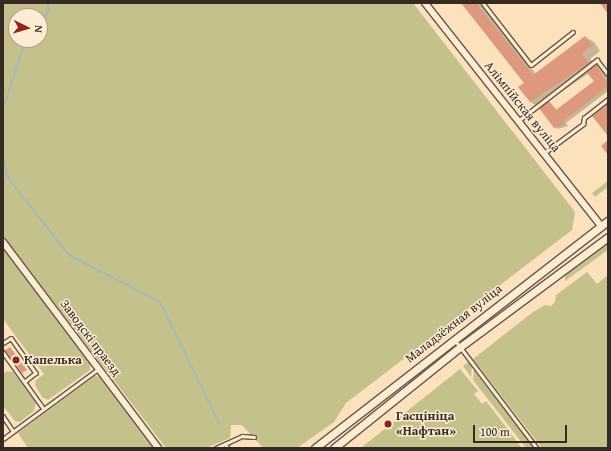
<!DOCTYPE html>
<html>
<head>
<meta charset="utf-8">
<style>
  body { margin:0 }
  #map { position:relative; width:611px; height:451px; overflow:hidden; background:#fbe1bc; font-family:"Gentium Book Plus",serif }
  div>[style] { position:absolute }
  .green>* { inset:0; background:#c5c18c }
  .shadow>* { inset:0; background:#0003 }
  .stream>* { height:2px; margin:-1px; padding:0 1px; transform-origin:1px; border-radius:1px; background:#a2bbb9 }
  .building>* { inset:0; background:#dd987d }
  .roads { filter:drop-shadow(1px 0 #685849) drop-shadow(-1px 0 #685849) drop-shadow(0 1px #685849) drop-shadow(0 -1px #685849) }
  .service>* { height:2.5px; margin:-1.25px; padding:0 1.25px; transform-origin:1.25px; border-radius:1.25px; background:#fcecd3 }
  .tertiary>* { height:6px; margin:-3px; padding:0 3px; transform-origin:3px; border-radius:3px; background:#fcecd3 }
  .secondary>* { height:7px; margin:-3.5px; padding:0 3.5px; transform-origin:3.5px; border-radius:3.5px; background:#fcecd3 }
  .dots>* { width:11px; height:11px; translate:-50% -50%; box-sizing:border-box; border:2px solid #fcecd3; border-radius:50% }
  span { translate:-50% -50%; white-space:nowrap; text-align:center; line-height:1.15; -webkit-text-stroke:3px #fcecd3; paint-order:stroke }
  .street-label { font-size:13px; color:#372a23 }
  .poi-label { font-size:13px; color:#372a23; font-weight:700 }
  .left { translate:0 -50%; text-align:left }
  .frame { position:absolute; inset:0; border:4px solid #372a23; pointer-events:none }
  .north { position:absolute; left:8px; top:8px; width:40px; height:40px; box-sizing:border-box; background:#fcecd3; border:1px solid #ad9e8d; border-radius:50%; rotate:95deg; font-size:11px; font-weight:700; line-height:16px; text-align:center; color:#372a23 }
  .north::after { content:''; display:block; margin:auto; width:14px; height:18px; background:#8f2418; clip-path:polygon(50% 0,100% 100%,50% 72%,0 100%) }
  .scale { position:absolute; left:473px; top:425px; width:94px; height:18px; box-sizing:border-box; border:2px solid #372a23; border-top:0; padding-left:5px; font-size:12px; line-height:14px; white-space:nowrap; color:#372a23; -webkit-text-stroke:3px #fcecd3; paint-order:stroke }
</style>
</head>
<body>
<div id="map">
  <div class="green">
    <div style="clip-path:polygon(evenodd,3px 3px,413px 3px,575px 212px,572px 230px,346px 403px,334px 422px,297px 448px,263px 448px,242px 425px,231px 425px,230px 438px,206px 448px,166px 448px,3px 236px,3px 3px,16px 16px,40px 16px,40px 40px,16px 40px,16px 16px)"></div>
    <div style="clip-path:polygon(608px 181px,608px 187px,595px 197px,592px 193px)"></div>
    <div style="clip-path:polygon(608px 242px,608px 250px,565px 281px,565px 273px)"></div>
    <div style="clip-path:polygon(3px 248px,90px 362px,90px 370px,48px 400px,42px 397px,35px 385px,36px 380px,44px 374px,3px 319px)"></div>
    <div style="clip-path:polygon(587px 272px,597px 284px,608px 275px,608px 448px,542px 448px,473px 359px,533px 312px,545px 305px,551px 306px,555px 302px,556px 295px)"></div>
    <div style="clip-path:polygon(468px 362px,472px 367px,471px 377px,463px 366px)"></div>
    <div style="clip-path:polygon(460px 369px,478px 391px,474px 394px,482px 404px,486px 401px,522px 448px,362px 447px)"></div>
    <div style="clip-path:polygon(474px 370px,478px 376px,535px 448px,526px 448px,473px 380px)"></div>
    <div style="clip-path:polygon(7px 371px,13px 372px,36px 402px,34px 411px,20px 422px,15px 421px,3px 406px,3px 374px)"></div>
    <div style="clip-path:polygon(95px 376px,102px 377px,155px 448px,28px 448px,18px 433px)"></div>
  </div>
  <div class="shadow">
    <div style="clip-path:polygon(evenodd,463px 3px,480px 3px,536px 74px,585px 37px,594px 42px,600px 51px,590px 59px,600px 67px,608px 81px,608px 91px,566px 123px,568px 126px,558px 129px,555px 127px,546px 102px,539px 107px,530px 102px,525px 83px,463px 3px,589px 73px,595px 82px,558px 111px,548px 101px,589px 73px)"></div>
  </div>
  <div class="stream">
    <div style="left:40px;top:23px;width:16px;rotate:-55deg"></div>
    <div style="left:49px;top:10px;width:7px;rotate:-106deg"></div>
    <div style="left:5px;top:103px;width:58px;rotate:-71.9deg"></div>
    <div style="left:23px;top:48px;width:10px;rotate:-53deg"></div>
    <div style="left:3px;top:159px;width:20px;rotate:75deg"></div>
    <div style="left:8px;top:178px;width:98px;rotate:51.6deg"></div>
    <div style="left:69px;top:255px;width:102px;rotate:27.3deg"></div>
    <div style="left:160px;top:302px;width:135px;rotate:64deg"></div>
  </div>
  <div class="building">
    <div style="clip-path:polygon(461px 3px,476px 3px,533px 75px,585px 36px,592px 45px,582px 54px,589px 63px,530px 102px,518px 87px,524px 83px)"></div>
    <div style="clip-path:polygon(600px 3px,608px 3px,608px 14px)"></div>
    <div style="clip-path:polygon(596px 64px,605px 80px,608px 77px,608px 86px,563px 121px,565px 124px,554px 128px,539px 108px,549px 101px,556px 110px,594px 81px,586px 72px)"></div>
    <div style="clip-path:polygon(608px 103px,608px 136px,592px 116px)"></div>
    <div style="clip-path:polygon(608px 140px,608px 155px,601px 146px)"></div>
    <div style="clip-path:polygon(10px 347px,27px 370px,22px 373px,5px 350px)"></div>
  </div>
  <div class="roads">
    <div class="service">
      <div style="left:483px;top:3px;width:78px;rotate:52.3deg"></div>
      <div style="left:531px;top:65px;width:53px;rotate:-38.2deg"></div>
      <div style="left:518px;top:121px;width:100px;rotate:-37.7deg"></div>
      <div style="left:597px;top:60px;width:18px;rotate:52deg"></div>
      <div style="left:544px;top:153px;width:49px;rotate:-36.6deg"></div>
      <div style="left:583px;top:124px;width:6px;rotate:-81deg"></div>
      <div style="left:584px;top:118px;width:31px;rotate:-38deg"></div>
      <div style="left:455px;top:340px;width:136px;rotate:52.8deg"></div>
      <div style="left:3px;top:343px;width:9px;rotate:-32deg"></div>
      <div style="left:11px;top:338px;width:43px;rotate:54.5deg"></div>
      <div style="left:36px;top:373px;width:14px;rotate:141deg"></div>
      <div style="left:3px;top:352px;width:70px;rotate:54.3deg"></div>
      <div style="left:3px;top:416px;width:18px;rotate:56deg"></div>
      <div style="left:3px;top:439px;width:117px;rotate:-36.3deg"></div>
      <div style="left:225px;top:444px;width:19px;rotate:-25deg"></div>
      <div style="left:242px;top:436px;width:12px;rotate:5deg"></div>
      <div style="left:216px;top:448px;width:10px;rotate:-24deg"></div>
      <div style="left:225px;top:444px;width:5px;rotate:53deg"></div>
    </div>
    <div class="tertiary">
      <div style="left:425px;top:3px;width:284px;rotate:51.7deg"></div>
      <div style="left:3px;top:242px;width:258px;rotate:53deg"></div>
    </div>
    <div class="secondary">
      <div style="left:315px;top:448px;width:371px;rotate:-37.8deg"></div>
      <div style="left:334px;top:448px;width:161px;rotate:-38.7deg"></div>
      <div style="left:460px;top:347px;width:184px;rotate:-36.6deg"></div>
    </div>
  </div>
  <div class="dots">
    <div style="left:16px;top:360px;background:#8f2418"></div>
    <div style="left:388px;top:424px;background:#8f2418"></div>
  </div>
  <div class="street-label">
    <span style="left:522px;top:107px;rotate:51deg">Алімпійская вуліца</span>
    <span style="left:454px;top:324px;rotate:-38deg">Маладзёжная вуліца</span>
    <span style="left:90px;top:338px;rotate:53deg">Заводскі праезд</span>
  </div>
  <div class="poi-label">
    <span class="left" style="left:24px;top:360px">Капелька</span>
    <span class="left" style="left:396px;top:424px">Гасцініца<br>«Нафтан»</span>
  </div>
  <div class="frame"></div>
  <div class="north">N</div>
  <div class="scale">100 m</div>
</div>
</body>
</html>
